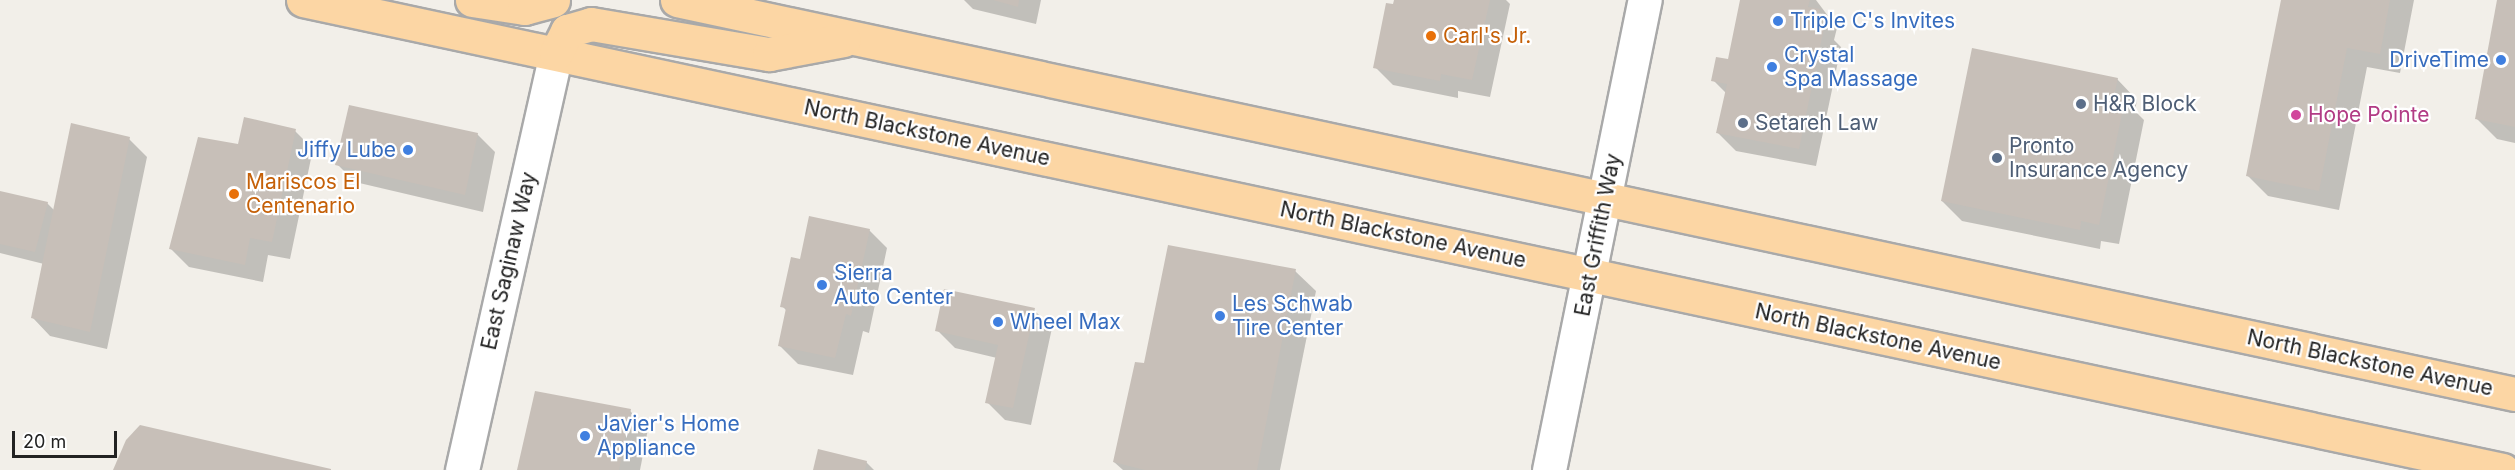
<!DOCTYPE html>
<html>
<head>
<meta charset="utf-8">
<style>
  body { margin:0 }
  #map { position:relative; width:2515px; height:470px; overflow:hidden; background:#f2efe9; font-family:Inter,sans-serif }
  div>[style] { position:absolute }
  .shadow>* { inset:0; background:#0003 }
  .building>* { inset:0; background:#c7bfb8 }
  .roads { filter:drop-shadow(2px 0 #a9a9a9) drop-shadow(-2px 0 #a9a9a9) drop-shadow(0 2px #a9a9a9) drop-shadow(0 -2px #a9a9a9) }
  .street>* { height:33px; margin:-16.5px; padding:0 16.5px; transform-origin:16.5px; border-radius:16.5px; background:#fff }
  .primary>* { height:33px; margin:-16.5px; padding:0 16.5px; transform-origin:16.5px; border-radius:16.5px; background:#fcd6a4 }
  .dots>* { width:16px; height:16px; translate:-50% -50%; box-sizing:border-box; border:3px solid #fff; border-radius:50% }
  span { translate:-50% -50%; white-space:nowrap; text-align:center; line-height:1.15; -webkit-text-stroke:4.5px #fff; paint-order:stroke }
  .shop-label { font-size:21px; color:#366cbe }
  .left { translate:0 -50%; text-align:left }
  .right { translate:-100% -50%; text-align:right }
  .food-label { font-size:21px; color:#c56008 }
  .service-label { font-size:21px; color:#4e5e75 }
  .hotel-label { font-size:21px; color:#b23c85 }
  .street-label { font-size:21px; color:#222 }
  .scale { position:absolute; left:12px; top:431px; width:105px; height:27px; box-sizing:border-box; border:3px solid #222; border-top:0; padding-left:8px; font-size:18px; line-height:21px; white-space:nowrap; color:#222; -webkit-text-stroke:4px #fff; paint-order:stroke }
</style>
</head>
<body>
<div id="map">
  <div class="shadow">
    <div style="clip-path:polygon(964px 0,1041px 0,1036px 24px,973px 9px)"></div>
    <div style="clip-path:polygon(1395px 0,1506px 0,1510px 4px,1490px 97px,1458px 91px,1458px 98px,1393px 85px,1375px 67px)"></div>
    <div style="clip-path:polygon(1742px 0,1816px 0,1837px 28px,1834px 40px,1841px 47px,1816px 166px,1736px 151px,1718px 133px,1726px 93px,1713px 80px,1729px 60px)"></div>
    <div style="clip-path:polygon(2282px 0,2414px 0,2400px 73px,2367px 67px,2339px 210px,2268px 196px,2248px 176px)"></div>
    <div style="clip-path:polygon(2499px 0,2515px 0,2515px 143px,2497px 139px,2477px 119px)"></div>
    <div style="clip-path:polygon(2117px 79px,2137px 100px,2135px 111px,2144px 120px,2119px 244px,2101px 241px,2100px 249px,1962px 221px,1942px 201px)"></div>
    <div style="clip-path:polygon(295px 131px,313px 149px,290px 259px,268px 255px,263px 282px,189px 267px,171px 249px)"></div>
    <div style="clip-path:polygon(477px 134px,495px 152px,483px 212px,355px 182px,337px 164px)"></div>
    <div style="clip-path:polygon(129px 139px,147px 157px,107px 349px,50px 336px,33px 318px,44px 264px,0 253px,0 193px,47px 203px,54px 210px)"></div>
    <div style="clip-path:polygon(869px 230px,887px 248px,869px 333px,863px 331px,853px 375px,798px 364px,780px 346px,787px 311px,782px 306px,801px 260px)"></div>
    <div style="clip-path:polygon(1295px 271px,1316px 291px,1280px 470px,1123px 470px,1114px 462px,1145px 365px)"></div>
    <div style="clip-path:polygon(1034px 310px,1052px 328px,1031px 425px,1005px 420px,987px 402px,997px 358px,955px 348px,937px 330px)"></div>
    <div style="clip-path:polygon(630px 411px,648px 429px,640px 470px,519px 470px)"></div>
    <div style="clip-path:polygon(866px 462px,874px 470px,815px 470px)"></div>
  </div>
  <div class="building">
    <div style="clip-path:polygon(993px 0,1019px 0,1018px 7px)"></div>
    <div style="clip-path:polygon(1394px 0,1490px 0,1472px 80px,1441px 74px,1440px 81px,1373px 68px,1386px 3px,1393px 4px)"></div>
    <div style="clip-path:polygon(1740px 0,1810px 0,1808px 7px,1820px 9px,1816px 26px,1824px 28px,1799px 149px,1716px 133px,1727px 84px,1711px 81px,1716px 57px,1728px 59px)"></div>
    <div style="clip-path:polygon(2281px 0,2390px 0,2380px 54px,2347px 48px,2319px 191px,2246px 176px)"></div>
    <div style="clip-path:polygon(2497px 0,2515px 0,2515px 127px,2475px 119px)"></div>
    <div style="clip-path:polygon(1972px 48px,2118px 78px,2114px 96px,2125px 99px,2099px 225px,2081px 221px,2080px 230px,1941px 201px)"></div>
    <div style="clip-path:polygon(349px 105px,478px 133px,465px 195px,335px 165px)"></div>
    <div style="clip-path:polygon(244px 117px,296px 129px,272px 242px,250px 238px,245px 265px,169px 249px,198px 137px,238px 144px)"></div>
    <div style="clip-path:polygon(71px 123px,130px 137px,90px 332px,31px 318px)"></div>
    <div style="clip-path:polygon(0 191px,48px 202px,35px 252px,0 244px)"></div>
    <div style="clip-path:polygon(809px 216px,870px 229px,851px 316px,846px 314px,835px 358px,778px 346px,786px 308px,780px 307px,791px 257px,800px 259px)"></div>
    <div style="clip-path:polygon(1168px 245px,1296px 269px,1257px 470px,1145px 470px,1113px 462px,1135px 362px,1144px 363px)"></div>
    <div style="clip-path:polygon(944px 289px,1035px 308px,1013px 408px,985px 403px,998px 345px,935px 331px)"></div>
    <div style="clip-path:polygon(535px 391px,631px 409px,619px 470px,517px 470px)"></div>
    <div style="clip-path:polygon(140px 425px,331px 469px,331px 470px,113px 470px,126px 440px)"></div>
    <div style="clip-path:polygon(818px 449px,867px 461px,865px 470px,813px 470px)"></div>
  </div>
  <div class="roads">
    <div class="street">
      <div style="left:462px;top:470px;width:427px;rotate:-77.3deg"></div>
      <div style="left:1549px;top:470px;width:480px;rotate:-78.5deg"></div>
    </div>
    <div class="primary">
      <div style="left:303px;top:0;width:2249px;rotate:12.06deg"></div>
      <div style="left:472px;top:0;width:53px;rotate:8.7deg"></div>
      <div style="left:524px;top:8px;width:30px;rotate:-15deg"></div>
      <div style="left:677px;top:0;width:1880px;rotate:12.1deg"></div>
      <div style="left:556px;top:53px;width:25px;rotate:-63deg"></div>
      <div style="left:567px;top:31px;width:25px;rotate:-16deg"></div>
      <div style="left:591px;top:24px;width:181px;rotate:9.6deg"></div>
      <div style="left:769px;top:54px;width:76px;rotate:-10.6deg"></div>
    </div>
  </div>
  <div class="dots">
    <div style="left:1778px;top:21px;background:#3f7fe0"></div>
    <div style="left:1431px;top:36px;background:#e8710a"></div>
    <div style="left:2501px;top:60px;background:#3f7fe0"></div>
    <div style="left:1772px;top:67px;background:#3f7fe0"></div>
    <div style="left:2081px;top:104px;background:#5c6f8a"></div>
    <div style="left:2296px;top:115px;background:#d1479c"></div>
    <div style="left:1743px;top:123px;background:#5c6f8a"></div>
    <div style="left:408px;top:150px;background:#3f7fe0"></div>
    <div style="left:1997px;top:158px;background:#5c6f8a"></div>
    <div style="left:234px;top:194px;background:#e8710a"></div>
    <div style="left:822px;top:285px;background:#3f7fe0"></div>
    <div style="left:1220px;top:316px;background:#3f7fe0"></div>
    <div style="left:998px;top:322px;background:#3f7fe0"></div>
    <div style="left:585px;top:436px;background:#3f7fe0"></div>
  </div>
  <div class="shop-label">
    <span class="left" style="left:1790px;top:21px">Triple C's Invites</span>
    <span class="left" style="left:1784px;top:67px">Crystal<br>Spa Massage</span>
    <span class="right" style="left:2489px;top:60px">DriveTime</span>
    <span class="right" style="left:396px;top:150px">Jiffy Lube</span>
    <span class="left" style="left:834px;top:285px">Sierra<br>Auto Center</span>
    <span class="left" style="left:1232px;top:316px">Les Schwab<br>Tire Center</span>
    <span class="left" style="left:1010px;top:322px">Wheel Max</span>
    <span class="left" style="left:597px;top:436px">Javier's Home<br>Appliance</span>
  </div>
  <div class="food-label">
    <span class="left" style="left:1443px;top:36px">Carl's Jr.</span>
    <span class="left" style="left:246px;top:194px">Mariscos El<br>Centenario</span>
  </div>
  <div class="service-label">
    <span class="left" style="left:2093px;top:104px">H&amp;R Block</span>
    <span class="left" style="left:1755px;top:123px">Setareh Law</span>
    <span class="left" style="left:2009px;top:158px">Pronto<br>Insurance Agency</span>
  </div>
  <div class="hotel-label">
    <span class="left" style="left:2308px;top:115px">Hope Pointe</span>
  </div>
  <div class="street-label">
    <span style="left:927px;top:133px;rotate:12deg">North Blackstone Avenue</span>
    <span style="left:1403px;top:235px;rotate:12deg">North Blackstone Avenue</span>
    <span style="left:1598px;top:235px;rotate:-79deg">East Griffith Way</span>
    <span style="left:509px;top:261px;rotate:-77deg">East Saginaw Way</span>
    <span style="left:1878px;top:337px;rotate:12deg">North Blackstone Avenue</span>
    <span style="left:2370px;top:363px;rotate:12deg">North Blackstone Avenue</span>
  </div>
  <div class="scale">20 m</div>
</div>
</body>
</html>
